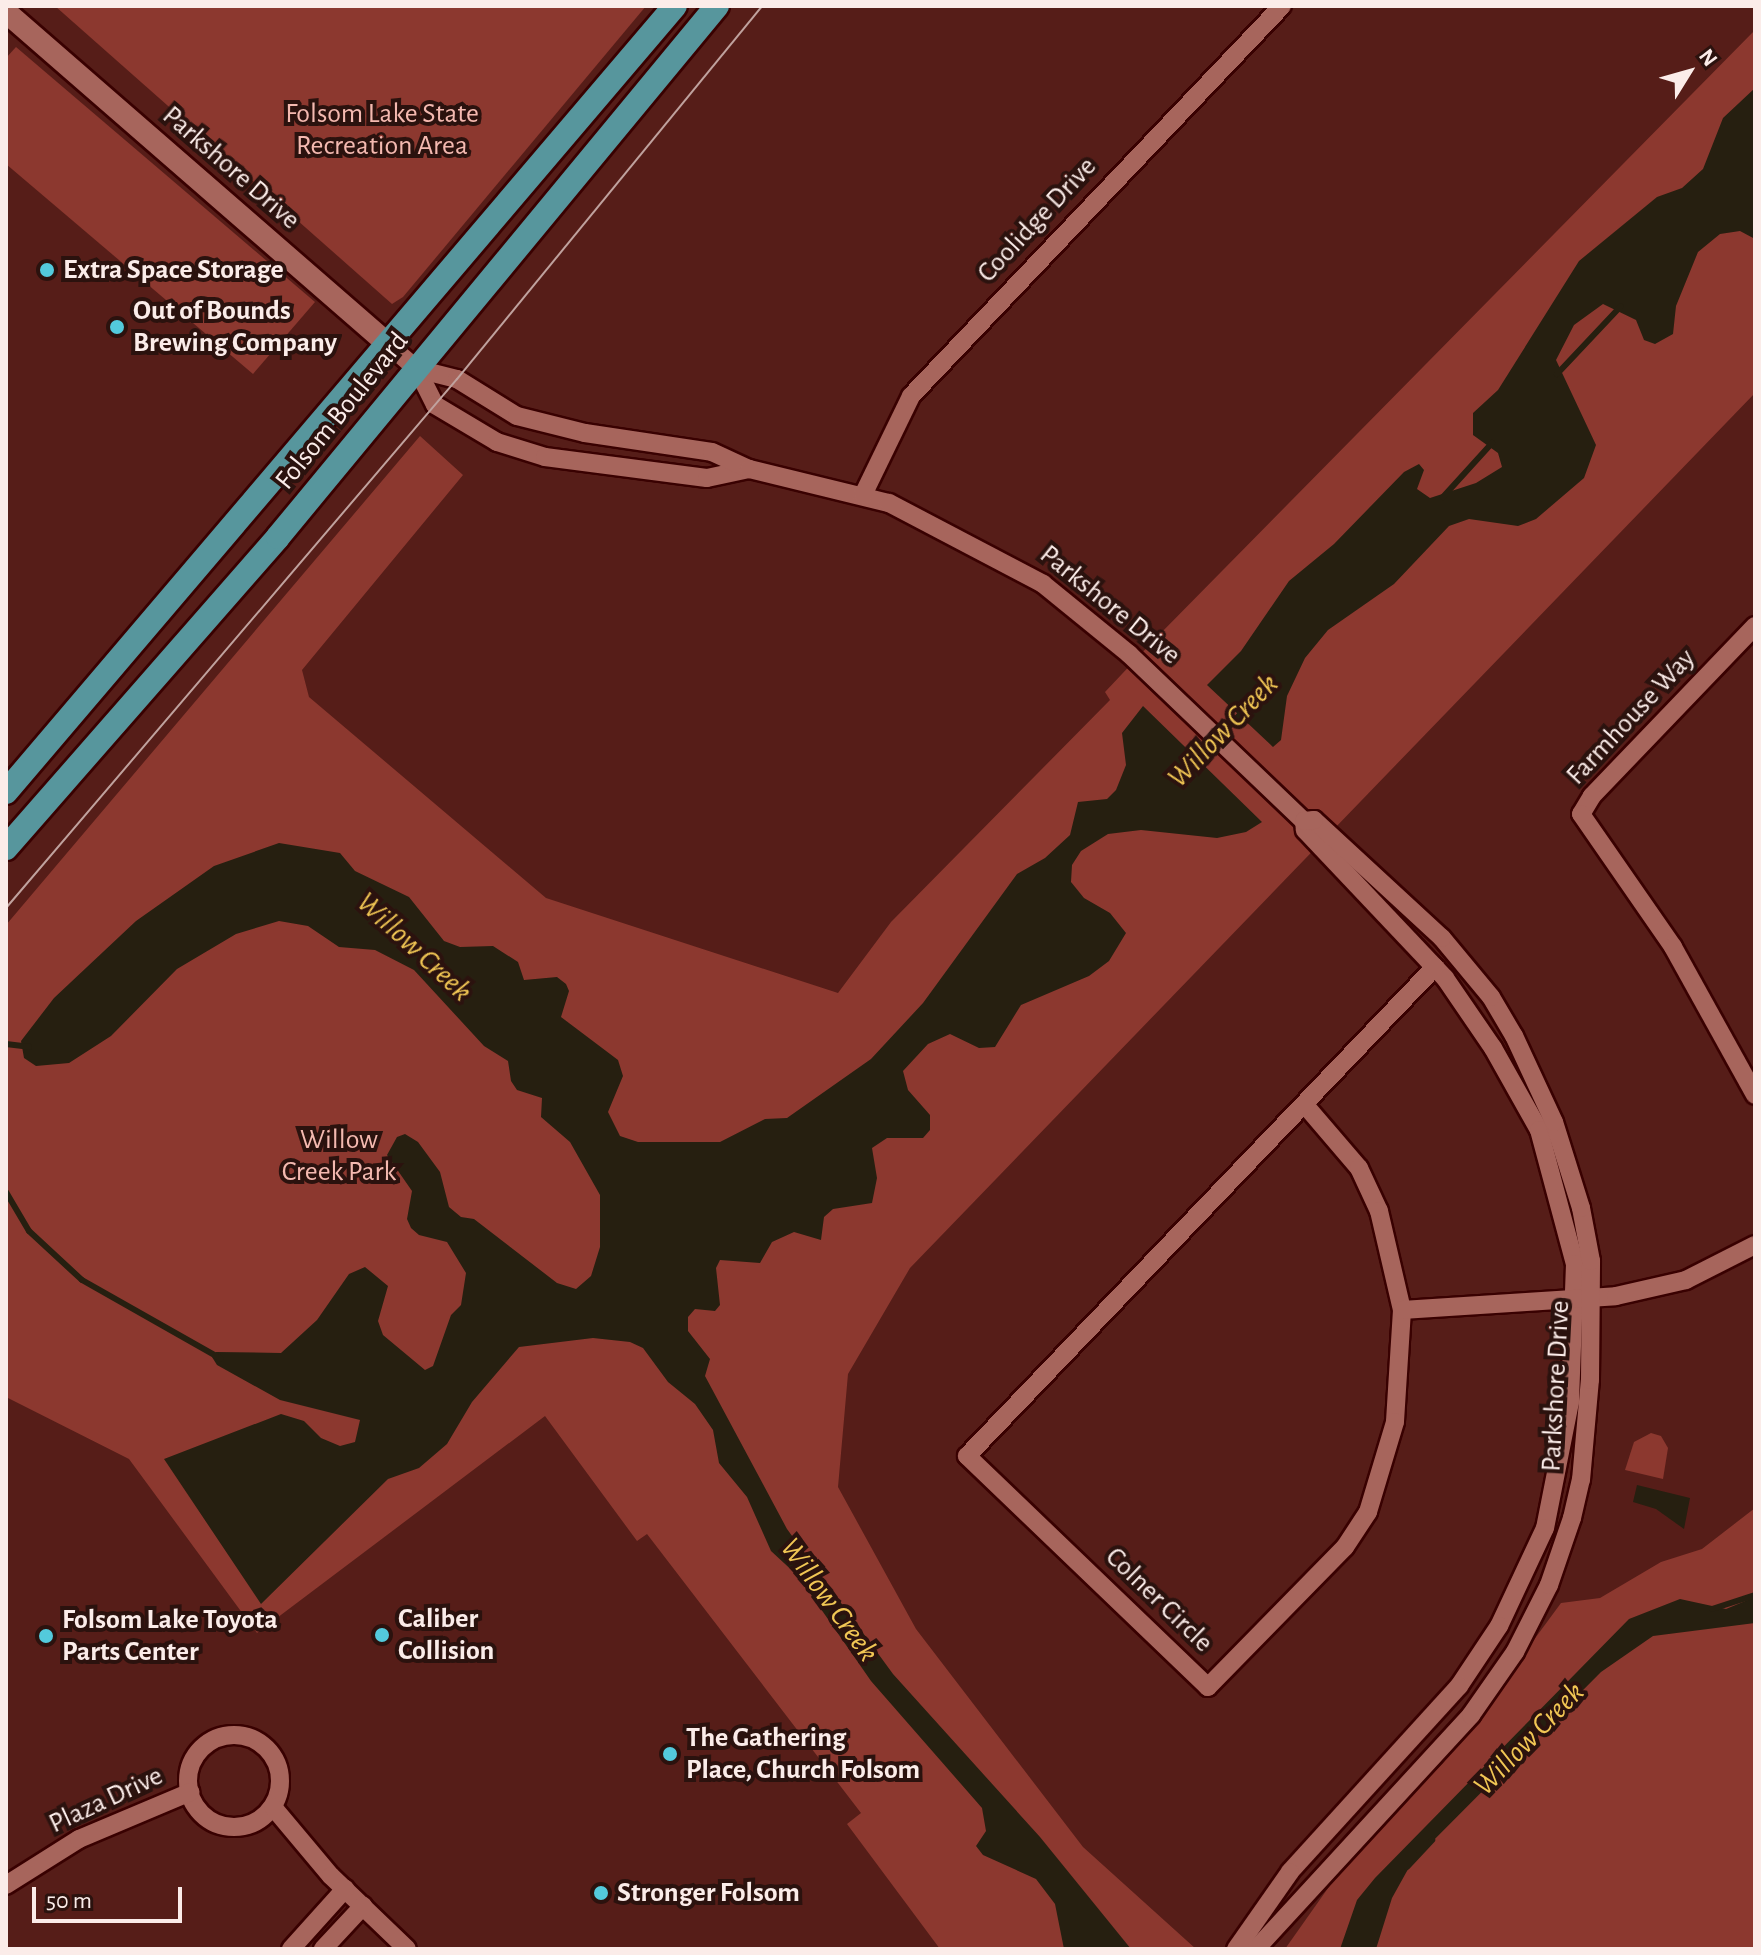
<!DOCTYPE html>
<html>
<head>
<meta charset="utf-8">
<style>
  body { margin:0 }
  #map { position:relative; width:1761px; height:1955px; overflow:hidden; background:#561d18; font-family:"Alegreya Sans",sans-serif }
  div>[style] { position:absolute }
  .green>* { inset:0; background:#8c382f }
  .water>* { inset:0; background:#261f10 }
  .stream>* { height:6px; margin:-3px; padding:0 3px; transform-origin:3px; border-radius:3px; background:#261f10 }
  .roads { filter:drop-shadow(2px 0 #390101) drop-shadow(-2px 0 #390101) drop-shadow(0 2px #390101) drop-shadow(0 -2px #390101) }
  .minor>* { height:18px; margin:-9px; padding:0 9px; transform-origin:9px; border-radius:9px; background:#a7655c }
  .minor>.ring { margin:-9px; padding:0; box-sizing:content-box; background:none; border:18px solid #a7655c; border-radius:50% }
  .tertiary>* { height:22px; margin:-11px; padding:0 11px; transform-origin:11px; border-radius:11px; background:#a7655c }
  .primary>* { height:24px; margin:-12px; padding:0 12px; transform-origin:12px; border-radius:12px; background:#57969d }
  .tram>* { height:2px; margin:-1px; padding:0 1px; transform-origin:1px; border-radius:1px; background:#c0a29e }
  .dots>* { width:22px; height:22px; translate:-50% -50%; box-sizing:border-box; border:4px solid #2b120e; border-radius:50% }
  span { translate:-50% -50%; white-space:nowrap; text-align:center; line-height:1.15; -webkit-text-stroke:8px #2b120e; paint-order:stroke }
  .park-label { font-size:28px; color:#f4b9b0 }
  .street-label { font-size:28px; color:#fbece9 }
  .poi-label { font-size:28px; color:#fbece9; font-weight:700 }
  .left { translate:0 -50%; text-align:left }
  .water-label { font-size:30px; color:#f1c654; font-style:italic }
  .frame { position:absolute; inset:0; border:8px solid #fbece9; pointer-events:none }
  .north { position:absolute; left:1649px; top:32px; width:80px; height:80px; -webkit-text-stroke:6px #2b120e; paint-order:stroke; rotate:53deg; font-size:22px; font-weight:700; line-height:32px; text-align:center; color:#fbece9 }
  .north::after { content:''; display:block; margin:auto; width:28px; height:36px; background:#fbece9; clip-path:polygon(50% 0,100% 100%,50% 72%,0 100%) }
  .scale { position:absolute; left:32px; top:1887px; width:150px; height:36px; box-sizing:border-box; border:4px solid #fbece9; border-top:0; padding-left:10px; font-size:24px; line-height:28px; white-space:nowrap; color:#fbece9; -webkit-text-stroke:6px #2b120e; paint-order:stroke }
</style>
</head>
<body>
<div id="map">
  <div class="green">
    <div style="clip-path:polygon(55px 6px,646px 6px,403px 297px,392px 304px)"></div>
    <div style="clip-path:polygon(1755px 30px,1755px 393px,910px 1268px,848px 1374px,838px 1487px,916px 1629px,1083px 1847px,1196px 1949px,940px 1949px,847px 1824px,861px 1813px,647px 1534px,637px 1541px,545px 1416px,257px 1633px,129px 1459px,6px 1397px,6px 925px,420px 436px,463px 475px,302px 670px,309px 697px,546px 898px,838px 993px,891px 922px,1110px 700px,1105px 692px,1155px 639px)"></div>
    <div style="clip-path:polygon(16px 47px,315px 302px,253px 374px,6px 164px,6px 58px)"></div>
    <div style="clip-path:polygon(1651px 1433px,1661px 1436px,1668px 1448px,1663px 1479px,1625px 1470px,1634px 1442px)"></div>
    <div style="clip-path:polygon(1755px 1508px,1755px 1949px,1285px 1949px,1350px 1857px,1443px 1763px,1561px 1603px,1600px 1598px,1661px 1562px,1702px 1549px)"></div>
  </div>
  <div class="water">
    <div style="clip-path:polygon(1755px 88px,1755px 239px,1740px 231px,1720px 234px,1698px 252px,1676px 306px,1673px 334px,1655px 344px,1644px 340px,1636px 320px,1603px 304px,1574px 325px,1556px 360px,1596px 445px,1584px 478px,1536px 519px,1518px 526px,1469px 519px,1449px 526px,1394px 584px,1328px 630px,1305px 658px,1287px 696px,1281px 740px,1273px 747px,1207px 685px,1241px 651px,1289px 581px,1334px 544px,1404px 472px,1419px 464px,1424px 470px,1417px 489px,1430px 498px,1476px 483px,1502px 467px,1498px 453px,1473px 435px,1473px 413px,1498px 390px,1579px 261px,1657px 197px,1682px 188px,1703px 169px,1723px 118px)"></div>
    <div style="clip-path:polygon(1143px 706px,1262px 822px,1246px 832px,1217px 838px,1141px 830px,1108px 834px,1081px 851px,1072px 865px,1071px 882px,1084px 898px,1110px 913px,1126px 933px,1109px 961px,1089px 976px,1021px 1005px,995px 1047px,979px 1048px,950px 1034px,928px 1044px,903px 1071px,908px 1090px,930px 1115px,930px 1130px,923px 1138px,887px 1138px,872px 1148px,877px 1178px,872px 1203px,833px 1209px,824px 1217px,821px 1240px,794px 1232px,772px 1242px,760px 1263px,720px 1260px,716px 1268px,720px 1305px,715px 1311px,695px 1309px,688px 1317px,688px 1331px,710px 1359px,705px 1376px,787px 1529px,893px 1674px,1040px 1837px,1131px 1949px,1064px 1949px,1055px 1904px,1036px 1879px,983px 1855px,976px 1846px,986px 1831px,982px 1808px,871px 1681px,798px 1576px,771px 1551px,747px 1497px,719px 1463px,713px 1430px,695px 1404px,668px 1382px,643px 1348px,630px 1342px,593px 1338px,519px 1347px,472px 1402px,447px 1444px,419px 1468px,388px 1479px,261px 1604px,164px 1459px,281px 1414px,304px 1421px,321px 1438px,340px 1446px,355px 1442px,360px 1420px,280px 1400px,217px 1365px,212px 1357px,216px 1352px,281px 1353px,317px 1320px,349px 1274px,365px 1267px,388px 1286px,378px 1321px,383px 1335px,425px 1370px,433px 1366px,451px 1315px,461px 1305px,466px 1273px,447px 1242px,419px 1235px,411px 1228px,407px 1219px,412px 1191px,387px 1155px,397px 1137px,405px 1134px,418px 1142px,440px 1172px,449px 1207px,461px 1217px,474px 1219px,557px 1283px,576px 1289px,591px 1276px,600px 1247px,600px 1195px,570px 1142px,541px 1117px,542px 1098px,517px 1090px,511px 1081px,508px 1061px,484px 1046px,414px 970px,375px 950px,339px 947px,308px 926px,279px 921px,236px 934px,177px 969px,111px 1036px,69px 1063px,36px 1066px,24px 1058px,21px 1041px,54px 998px,136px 921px,214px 866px,279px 843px,340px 853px,355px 871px,409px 897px,444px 941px,460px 947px,493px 946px,518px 962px,524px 980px,557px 977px,566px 984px,569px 991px,561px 1017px,618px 1060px,623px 1076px,608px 1112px,620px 1136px,638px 1142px,720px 1142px,765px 1119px,787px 1118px,871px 1059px,923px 1003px,1017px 874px,1045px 858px,1070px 835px,1078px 802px,1107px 799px,1116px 790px,1126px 765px,1122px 733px)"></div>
    <div style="clip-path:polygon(1637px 1485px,1690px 1498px,1684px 1529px,1656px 1509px,1633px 1502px)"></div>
    <div style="clip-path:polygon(1755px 1597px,1755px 1623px,1653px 1636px,1601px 1672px,1412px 1862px,1392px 1898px,1376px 1949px,1340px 1949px,1357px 1900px,1375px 1878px,1629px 1619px,1680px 1599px,1726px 1609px)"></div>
  </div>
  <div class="stream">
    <div style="left:1557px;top:374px;width:93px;rotate:-46.7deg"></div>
    <div style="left:1443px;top:497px;width:73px;rotate:-47.8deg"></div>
    <div style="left:1195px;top:763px;width:72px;rotate:-47.2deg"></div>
    <div style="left:6px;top:1044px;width:23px;rotate:7deg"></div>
    <div style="left:6px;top:1192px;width:45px;rotate:59.5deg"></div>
    <div style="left:29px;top:1231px;width:72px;rotate:42.8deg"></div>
    <div style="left:82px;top:1280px;width:159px;rotate:29.5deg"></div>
    <div style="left:1712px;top:1609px;width:45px;rotate:-18deg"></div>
    <div style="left:1407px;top:1867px;width:37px;rotate:-47deg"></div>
  </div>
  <div class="roads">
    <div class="minor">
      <div style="left:389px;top:345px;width:37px;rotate:41deg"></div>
      <div style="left:417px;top:369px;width:40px;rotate:63.4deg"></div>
      <div style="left:435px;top:405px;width:72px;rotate:30.8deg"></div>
      <div style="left:497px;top:442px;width:50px;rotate:17.4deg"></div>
      <div style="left:545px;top:457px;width:163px;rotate:7.4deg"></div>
      <div style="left:707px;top:478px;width:43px;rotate:-12.1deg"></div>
      <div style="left:417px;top:369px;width:41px;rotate:14deg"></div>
      <div style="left:457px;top:379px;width:70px;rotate:31.7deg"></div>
      <div style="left:517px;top:416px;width:70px;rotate:14deg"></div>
      <div style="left:585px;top:433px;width:128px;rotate:8.5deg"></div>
      <div style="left:712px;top:452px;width:41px;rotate:24.7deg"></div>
      <div style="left:749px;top:469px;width:144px;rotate:13.7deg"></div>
      <div style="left:889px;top:503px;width:174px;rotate:27.7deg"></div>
      <div style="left:1043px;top:584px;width:111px;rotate:39.1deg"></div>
      <div style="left:1129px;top:654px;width:242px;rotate:43.7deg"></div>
      <div style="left:1304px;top:821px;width:9px;rotate:84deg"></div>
      <div style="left:1305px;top:830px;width:204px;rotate:46.6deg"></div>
      <div style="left:1445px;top:978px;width:85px;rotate:55.6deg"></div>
      <div style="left:1493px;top:1048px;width:94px;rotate:60.7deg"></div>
      <div style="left:1539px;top:1130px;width:139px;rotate:75deg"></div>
      <div style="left:1575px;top:1264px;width:138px;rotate:92.1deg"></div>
      <div style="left:1570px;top:1402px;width:128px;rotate:101.2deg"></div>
      <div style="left:1545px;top:1528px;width:108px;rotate:115.1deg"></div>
      <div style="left:1499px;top:1626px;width:72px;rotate:123.7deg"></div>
      <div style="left:1459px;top:1686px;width:251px;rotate:132.3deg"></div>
      <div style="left:1290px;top:1872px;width:94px;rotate:125deg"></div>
      <div style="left:863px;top:495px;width:110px;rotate:-64.1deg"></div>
      <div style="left:911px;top:396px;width:538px;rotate:-46.43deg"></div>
      <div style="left:1755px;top:626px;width:236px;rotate:133.8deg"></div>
      <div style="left:1592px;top:796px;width:21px;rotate:121deg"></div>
      <div style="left:1581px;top:814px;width:162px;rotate:55.3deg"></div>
      <div style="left:1673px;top:947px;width:169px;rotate:61deg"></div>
      <div style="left:1305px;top:1105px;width:83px;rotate:49.4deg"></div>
      <div style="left:1359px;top:1168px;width:47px;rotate:65.1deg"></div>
      <div style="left:1379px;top:1211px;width:102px;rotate:76.9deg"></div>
      <div style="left:1402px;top:1310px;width:112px;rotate:93.6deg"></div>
      <div style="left:1395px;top:1422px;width:94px;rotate:106.7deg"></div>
      <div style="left:1368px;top:1512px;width:42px;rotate:123.3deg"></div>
      <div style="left:1345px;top:1547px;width:196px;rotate:134.4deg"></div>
      <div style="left:1208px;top:1687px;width:334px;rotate:-136.2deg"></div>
      <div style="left:967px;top:1456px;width:677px;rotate:-46.26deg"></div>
      <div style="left:1402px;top:1310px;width:214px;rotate:-3.7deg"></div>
      <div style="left:1616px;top:1296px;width:72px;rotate:-12.9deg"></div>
      <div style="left:1686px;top:1280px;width:77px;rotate:-26.9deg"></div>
      <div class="ring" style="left:188px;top:1735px;width:74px;height:74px"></div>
      <div style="left:273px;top:1807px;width:90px;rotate:50deg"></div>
      <div style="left:331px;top:1876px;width:105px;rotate:43.8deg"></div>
      <div style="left:6px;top:1885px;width:86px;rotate:-32.2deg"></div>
      <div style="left:79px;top:1839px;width:121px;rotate:-22.9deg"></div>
      <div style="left:291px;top:1949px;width:81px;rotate:-48deg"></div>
      <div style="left:323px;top:1949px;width:59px;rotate:-47.1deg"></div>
      <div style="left:1256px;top:1949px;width:318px;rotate:-47.4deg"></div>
      <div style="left:1471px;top:1715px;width:77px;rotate:-55.1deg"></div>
      <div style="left:1515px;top:1652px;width:75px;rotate:-63.1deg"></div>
      <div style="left:1549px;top:1585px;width:71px;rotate:-71.1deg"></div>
      <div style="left:1572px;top:1518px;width:39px;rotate:-77deg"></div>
      <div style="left:1581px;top:1480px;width:100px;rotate:-84.9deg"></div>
      <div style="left:1590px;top:1380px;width:119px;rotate:-89.5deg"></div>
      <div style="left:1591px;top:1261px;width:54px;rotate:-100.7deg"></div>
      <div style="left:1581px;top:1208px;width:90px;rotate:-107.4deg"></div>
      <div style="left:1554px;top:1122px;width:95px;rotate:-114.9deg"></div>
      <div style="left:1514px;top:1036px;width:45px;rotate:-120.5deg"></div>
      <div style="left:1491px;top:997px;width:77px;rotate:-129.7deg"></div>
      <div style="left:1442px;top:938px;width:174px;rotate:-137.3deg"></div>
      <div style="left:1314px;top:820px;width:10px;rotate:174deg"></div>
    </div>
    <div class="tertiary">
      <div style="left:6px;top:12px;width:508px;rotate:41.01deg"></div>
    </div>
    <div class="primary">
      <div style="left:6px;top:792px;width:1032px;rotate:-49.6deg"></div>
      <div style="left:6px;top:848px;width:413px;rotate:-48.8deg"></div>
      <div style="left:278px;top:537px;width:689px;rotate:-50.42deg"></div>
    </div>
  </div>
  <div class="tram">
    <div style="left:6px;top:908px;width:695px;rotate:-49.55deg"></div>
    <div style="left:457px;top:379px;width:482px;rotate:-50.7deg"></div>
  </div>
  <div class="dots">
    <div style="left:47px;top:270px;background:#53cadc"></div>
    <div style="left:117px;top:327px;background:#53cadc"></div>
    <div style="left:382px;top:1635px;background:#53cadc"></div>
    <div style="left:46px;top:1636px;background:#53cadc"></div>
    <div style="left:670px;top:1754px;background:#53cadc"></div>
    <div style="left:601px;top:1893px;background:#53cadc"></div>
  </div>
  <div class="park-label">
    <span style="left:382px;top:130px">Folsom Lake State<br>Recreation Area</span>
    <span style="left:339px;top:1156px">Willow<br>Creek Park</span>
  </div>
  <div class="street-label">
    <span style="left:231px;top:168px;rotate:41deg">Parkshore Drive</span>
    <span style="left:1037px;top:220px;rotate:-47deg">Coolidge Drive</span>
    <span style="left:342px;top:411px;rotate:-51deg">Folsom Boulevard</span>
    <span style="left:1110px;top:605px;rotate:39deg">Parkshore Drive</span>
    <span style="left:1631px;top:717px;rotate:-47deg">Farmhouse Way</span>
    <span style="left:1556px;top:1386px;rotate:-87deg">Parkshore Drive</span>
    <span style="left:1159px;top:1600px;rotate:44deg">Colner Circle</span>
    <span style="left:106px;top:1800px;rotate:-25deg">Plaza Drive</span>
  </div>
  <div class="poi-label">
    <span class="left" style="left:63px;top:270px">Extra Space Storage</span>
    <span class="left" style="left:133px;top:327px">Out of Bounds<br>Brewing Company</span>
    <span class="left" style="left:398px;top:1635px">Caliber<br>Collision</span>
    <span class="left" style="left:62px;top:1636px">Folsom Lake Toyota<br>Parts Center</span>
    <span class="left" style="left:686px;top:1754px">The Gathering<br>Place, Church Folsom</span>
    <span class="left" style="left:617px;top:1893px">Stronger Folsom</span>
  </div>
  <div class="water-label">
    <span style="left:1223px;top:731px;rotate:-46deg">Willow Creek</span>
    <span style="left:414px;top:947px;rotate:43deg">Willow Creek</span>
    <span style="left:829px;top:1600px;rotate:54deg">Willow Creek</span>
    <span style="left:1529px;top:1739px;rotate:-46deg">Willow Creek</span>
  </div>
  <div class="frame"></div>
  <div class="north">N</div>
  <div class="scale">50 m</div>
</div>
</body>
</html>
